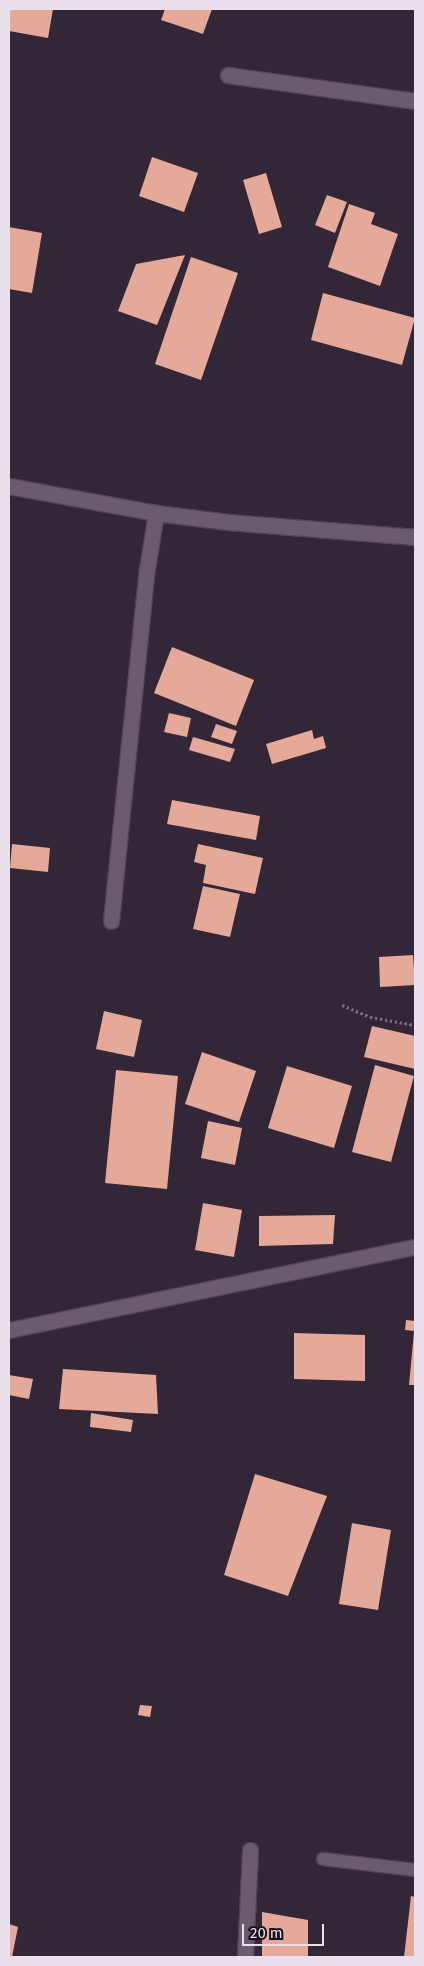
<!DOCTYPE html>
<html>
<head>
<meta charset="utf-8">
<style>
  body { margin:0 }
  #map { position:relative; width:424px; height:1966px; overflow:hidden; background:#332636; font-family:"Fira Sans",sans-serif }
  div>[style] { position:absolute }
  .building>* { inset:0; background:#e4a998 }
  .path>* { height:3px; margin-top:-1.5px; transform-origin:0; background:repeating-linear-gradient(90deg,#7a6f7d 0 2.5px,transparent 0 5px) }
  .roads { filter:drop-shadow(1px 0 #514553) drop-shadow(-1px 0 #514553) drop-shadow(0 1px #514553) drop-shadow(0 -1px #514553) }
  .service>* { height:12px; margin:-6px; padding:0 6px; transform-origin:6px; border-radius:6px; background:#6a5b6e }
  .minor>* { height:15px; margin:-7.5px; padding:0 7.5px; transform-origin:7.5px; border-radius:7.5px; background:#6a5b6e }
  span { translate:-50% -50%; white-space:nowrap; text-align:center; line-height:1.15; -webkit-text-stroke:5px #171119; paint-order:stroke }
  .frame { position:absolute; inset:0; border:10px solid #e9e0eb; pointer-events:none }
  .scale { position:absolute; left:242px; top:1924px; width:82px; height:22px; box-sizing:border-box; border:2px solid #e9e0eb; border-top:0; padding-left:6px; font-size:15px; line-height:18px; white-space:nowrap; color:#e9e0eb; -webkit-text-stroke:4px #171119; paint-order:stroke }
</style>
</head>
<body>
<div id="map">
  <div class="building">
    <div style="clip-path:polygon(9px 9px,53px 9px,48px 38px,9px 31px)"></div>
    <div style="clip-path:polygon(165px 9px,212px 9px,203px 34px,161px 20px)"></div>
    <div style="clip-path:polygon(152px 157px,198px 173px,184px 212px,139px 196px)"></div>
    <div style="clip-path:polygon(266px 173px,282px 227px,259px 234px,243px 180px)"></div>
    <div style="clip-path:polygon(327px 195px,347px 202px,335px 233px,315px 225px)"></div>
    <div style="clip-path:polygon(349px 204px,375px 213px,371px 224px,398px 234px,380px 286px,328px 267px)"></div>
    <div style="clip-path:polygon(9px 227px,42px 233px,32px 293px,9px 289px)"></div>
    <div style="clip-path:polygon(185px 255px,157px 325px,118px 311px,136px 264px)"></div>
    <div style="clip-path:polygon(191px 257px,238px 273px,201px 380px,155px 364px)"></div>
    <div style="clip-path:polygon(323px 293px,415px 318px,402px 365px,311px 340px)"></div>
    <div style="clip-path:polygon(172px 647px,254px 680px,236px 726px,154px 693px)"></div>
    <div style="clip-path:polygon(169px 713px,191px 718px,187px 737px,164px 732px)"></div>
    <div style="clip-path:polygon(216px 724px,237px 731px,232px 744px,211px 737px)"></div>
    <div style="clip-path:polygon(312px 730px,314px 739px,323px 736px,326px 748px,272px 764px,266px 744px)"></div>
    <div style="clip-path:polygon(193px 737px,235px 749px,230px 762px,189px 750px)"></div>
    <div style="clip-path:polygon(172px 800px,260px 816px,256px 840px,167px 824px)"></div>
    <div style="clip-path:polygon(12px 844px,50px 848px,48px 872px,10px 868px)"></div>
    <div style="clip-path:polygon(198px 844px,263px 858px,255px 894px,203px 883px,206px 865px,194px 862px)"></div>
    <div style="clip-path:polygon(203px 886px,240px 894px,230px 937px,193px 929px)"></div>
    <div style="clip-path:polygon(413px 955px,415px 985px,380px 987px,379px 957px)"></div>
    <div style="clip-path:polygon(104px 1011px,142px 1020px,134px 1057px,96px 1049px)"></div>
    <div style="clip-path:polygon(372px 1026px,415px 1036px,415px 1069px,364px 1057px)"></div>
    <div style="clip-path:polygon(202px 1052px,256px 1071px,239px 1122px,185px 1104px)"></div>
    <div style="clip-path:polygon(375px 1065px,414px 1076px,391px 1162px,352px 1152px)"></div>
    <div style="clip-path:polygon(287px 1066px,352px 1086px,334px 1148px,268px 1128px)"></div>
    <div style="clip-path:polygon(116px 1070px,178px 1076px,167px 1189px,105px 1183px)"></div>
    <div style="clip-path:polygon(208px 1121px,242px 1128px,235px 1165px,201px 1158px)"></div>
    <div style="clip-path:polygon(203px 1203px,242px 1210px,234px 1257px,195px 1250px)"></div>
    <div style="clip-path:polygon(335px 1215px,333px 1244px,259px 1246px,259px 1216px)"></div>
    <div style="clip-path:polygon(406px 1320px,415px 1321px,415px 1331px,405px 1330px)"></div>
    <div style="clip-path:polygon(414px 1332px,415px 1332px,415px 1385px,409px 1385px)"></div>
    <div style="clip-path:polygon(294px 1333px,365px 1335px,365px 1381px,294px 1379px)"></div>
    <div style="clip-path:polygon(63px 1369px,156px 1375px,158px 1414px,59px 1409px)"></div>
    <div style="clip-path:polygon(9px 1375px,33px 1379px,29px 1399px,9px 1395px)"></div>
    <div style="clip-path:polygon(91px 1413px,133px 1420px,131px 1432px,90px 1427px)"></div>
    <div style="clip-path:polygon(255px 1474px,327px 1496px,288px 1596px,224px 1575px)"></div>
    <div style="clip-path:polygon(352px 1523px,391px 1530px,378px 1610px,339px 1604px)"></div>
    <div style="clip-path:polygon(140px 1705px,152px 1706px,150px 1717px,138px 1715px)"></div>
    <div style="clip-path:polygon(411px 1896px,415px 1897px,415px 1957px,404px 1957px)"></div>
    <div style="clip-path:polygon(262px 1912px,308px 1920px,308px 1957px,262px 1957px)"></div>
    <div style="clip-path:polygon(9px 1924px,18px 1927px,12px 1957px,9px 1957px)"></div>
  </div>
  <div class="path">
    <div style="left:342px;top:1005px;width:30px;rotate:23deg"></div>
    <div style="left:370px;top:1017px;width:46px;rotate:10.1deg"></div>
  </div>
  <div class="roads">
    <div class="service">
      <div style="left:323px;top:1859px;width:93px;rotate:6.8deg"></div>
    </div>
    <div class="minor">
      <div style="left:228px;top:75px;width:189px;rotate:7.9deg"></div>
      <div style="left:9px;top:486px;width:149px;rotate:10.4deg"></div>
      <div style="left:156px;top:513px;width:73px;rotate:7.1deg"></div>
      <div style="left:228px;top:522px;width:188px;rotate:4.6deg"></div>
      <div style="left:111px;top:921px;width:354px;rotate:-84.2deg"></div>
      <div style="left:147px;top:569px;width:57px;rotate:-80.9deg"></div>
      <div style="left:9px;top:1330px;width:414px;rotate:-11.6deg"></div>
      <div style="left:245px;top:1957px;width:107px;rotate:-87.3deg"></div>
    </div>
  </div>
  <div class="frame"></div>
  <div class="scale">20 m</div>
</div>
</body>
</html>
